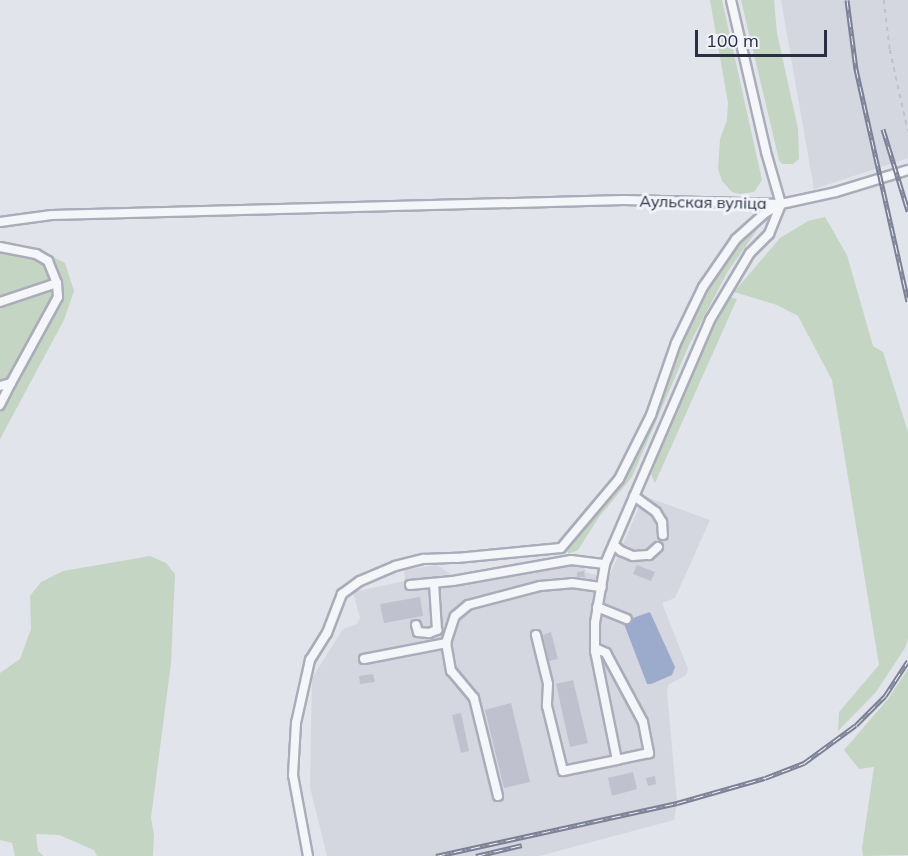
<!DOCTYPE html>
<html>
<head>
<meta charset="utf-8">
<style>
  body { margin:0 }
  #map { position:relative; width:908px; height:856px; overflow:hidden; background:#e2e4eb; font-family:Mulish,sans-serif }
  div>[style] { position:absolute }
  .built>* { inset:0; background:#d4d6e0 }
  .green>* { inset:0; background:#c4d5c3 }
  .water>* { inset:0; background:#9cabcc }
  .building>* { inset:0; background:#bfc2ce }
  .path>* { height:1.5px; margin-top:-0.75px; transform-origin:0; background:repeating-linear-gradient(90deg,#c0c2ca 0 4.5px,transparent 0 9px) }
  .roads { filter:drop-shadow(2px 0 #aaadb9) drop-shadow(-2px 0 #aaadb9) drop-shadow(0 2px #aaadb9) drop-shadow(0 -2px #aaadb9) }
  .minor>* { height:8px; margin:-4px; padding:0 4px; transform-origin:4px; border-radius:4px; background:#f5f6f9 }
  .rail>* { height:5px; margin-top:-2.5px; transform-origin:0; background:repeating-linear-gradient(90deg,#f2f3f8 0 9px,#7b8095 0 18px); box-sizing:border-box; border-block:2px solid #7b8095 }
  span { translate:-50% -50%; white-space:nowrap; text-align:center; line-height:1.15; -webkit-text-stroke:6px #f2f3f8; paint-order:stroke }
  .street-label { font-size:16px; color:#292e44 }
  .scale { position:absolute; left:695px; top:30px; width:132px; height:27px; box-sizing:border-box; border:3px solid #292e44; border-top:0; padding-left:8px; font-size:18px; line-height:21px; white-space:nowrap; color:#292e44; -webkit-text-stroke:4px #f2f3f8; paint-order:stroke }
</style>
</head>
<body>
<div id="map">
  <div class="built">
    <div style="clip-path:polygon(781px 0,908px 0,908px 158px,814px 189px)"></div>
    <div style="clip-path:polygon(644px 496px,710px 520px,675px 598px,662px 603px,688px 669px,686px 675px,668px 685px,667px 691px,677px 803px,674px 820px,539px 856px,327px 856px,310px 787px,312px 678px,343px 629px,357px 624px,360px 618px,353px 592px,405px 581px,404px 570px,437px 565px,451px 574px,454px 586px,566px 567px,584px 566px,586px 572px,608px 579px)"></div>
  </div>
  <div class="green">
    <div style="clip-path:polygon(710px 0,722px 0,762px 180px,754px 192px,740px 194px,732px 192px,722px 181px,718px 169px,720px 139px,727px 120px,728px 103px)"></div>
    <div style="clip-path:polygon(741px 0,774px 0,777px 33px,798px 129px,799px 159px,793px 164px,782px 164px,779px 160px)"></div>
    <div style="clip-path:polygon(825px 217px,847px 255px,873px 346px,883px 352px,908px 432px,908px 639px,905px 648px,876px 692px,838px 731px,839px 712px,879px 665px,832px 380px,798px 316px,777px 305px,734px 292px,780px 238px,808px 221px)"></div>
    <div style="clip-path:polygon(757px 230px,728px 271px,689px 345px,632px 477px,599px 517px,578px 550px,568px 554px,567px 548px,621px 481px,706px 287px,736px 246px)"></div>
    <div style="clip-path:polygon(0 242px,39px 250px,65px 263px,74px 291px,64px 320px,0 439px)"></div>
    <div style="clip-path:polygon(729px 297px,737px 299px,655px 483px,651px 474px,699px 355px)"></div>
    <div style="clip-path:polygon(150px 556px,166px 563px,175px 574px,171px 663px,151px 818px,154px 835px,153px 856px,97px 856px,94px 850px,59px 835px,36px 834px,38px 851px,44px 856px,15px 856px,12px 843px,0 840px,0 673px,20px 659px,31px 629px,30px 596px,41px 582px,63px 571px)"></div>
    <div style="clip-path:polygon(908px 669px,908px 855px,863px 856px,862px 848px,874px 767px,859px 769px,844px 750px,888px 699px)"></div>
  </div>
  <div class="water">
    <div style="clip-path:polygon(650px 612px,675px 667px,672px 675px,651px 684px,647px 684px,624px 624px,630px 619px)"></div>
  </div>
  <div class="building">
    <div style="clip-path:polygon(637px 565px,655px 572px,651px 581px,633px 574px)"></div>
    <div style="clip-path:polygon(584px 571px,585px 577px,577px 577px,577px 572px)"></div>
    <div style="clip-path:polygon(420px 597px,423px 616px,384px 623px,380px 604px)"></div>
    <div style="clip-path:polygon(551px 632px,558px 659px,549px 661px,543px 635px)"></div>
    <div style="clip-path:polygon(373px 674px,375px 682px,360px 684px,359px 676px)"></div>
    <div style="clip-path:polygon(573px 680px,588px 743px,570px 747px,556px 684px)"></div>
    <div style="clip-path:polygon(511px 703px,530px 782px,504px 788px,485px 710px)"></div>
    <div style="clip-path:polygon(461px 713px,469px 751px,461px 753px,452px 715px)"></div>
    <div style="clip-path:polygon(633px 772px,637px 789px,612px 796px,608px 778px)"></div>
    <div style="clip-path:polygon(655px 776px,656px 784px,648px 786px,646px 778px)"></div>
  </div>
  <div class="path">
    <div style="left:884px;top:0;width:50px;rotate:83.2deg"></div>
    <div style="left:890px;top:50px;width:83px;rotate:77.5deg"></div>
  </div>
  <div class="roads">
    <div class="minor">
      <div style="left:731px;top:0;width:156px;rotate:77deg"></div>
      <div style="left:766px;top:152px;width:54px;rotate:73.9deg"></div>
      <div style="left:0;top:222px;width:52px;rotate:-7.7deg"></div>
      <div style="left:52px;top:215px;width:572px;rotate:-1.5deg"></div>
      <div style="left:624px;top:200px;width:157px;rotate:1.5deg"></div>
      <div style="left:781px;top:204px;width:56px;rotate:-12.3deg"></div>
      <div style="left:836px;top:192px;width:75px;rotate:-17deg"></div>
      <div style="left:0;top:247px;width:37px;rotate:11deg"></div>
      <div style="left:36px;top:254px;width:14px;rotate:30deg"></div>
      <div style="left:48px;top:261px;width:24px;rotate:68deg"></div>
      <div style="left:57px;top:283px;width:14px;rotate:86deg"></div>
      <div style="left:58px;top:297px;width:98px;rotate:118.7deg"></div>
      <div style="left:0;top:302px;width:60px;rotate:-18.4deg"></div>
      <div style="left:0;top:386px;width:11px;rotate:-15deg"></div>
      <div style="left:11px;top:383px;width:25px;rotate:117deg"></div>
      <div style="left:634px;top:496px;width:27px;rotate:36deg"></div>
      <div style="left:656px;top:512px;width:12px;rotate:59deg"></div>
      <div style="left:662px;top:522px;width:13px;rotate:86deg"></div>
      <div style="left:614px;top:545px;width:9px;rotate:41deg"></div>
      <div style="left:621px;top:551px;width:13px;rotate:23deg"></div>
      <div style="left:633px;top:556px;width:16px;rotate:-4deg"></div>
      <div style="left:649px;top:555px;width:12px;rotate:-42deg"></div>
      <div style="left:410px;top:585px;width:43px;rotate:-5.3deg"></div>
      <div style="left:453px;top:581px;width:120px;rotate:-10.1deg"></div>
      <div style="left:571px;top:560px;width:34px;rotate:7deg"></div>
      <div style="left:597px;top:607px;width:32px;rotate:22deg"></div>
      <div style="left:416px;top:625px;width:7px;rotate:74deg"></div>
      <div style="left:418px;top:632px;width:11px;rotate:5deg"></div>
      <div style="left:429px;top:633px;width:9px;rotate:-21deg"></div>
      <div style="left:437px;top:630px;width:47px;rotate:-93.7deg"></div>
      <div style="left:536px;top:635px;width:50px;rotate:76.2deg"></div>
      <div style="left:548px;top:684px;width:22px;rotate:93deg"></div>
      <div style="left:547px;top:706px;width:67px;rotate:76.2deg"></div>
      <div style="left:563px;top:771px;width:55px;rotate:-11.5deg"></div>
      <div style="left:595px;top:648px;width:12px;rotate:24deg"></div>
      <div style="left:606px;top:653px;width:78px;rotate:61.8deg"></div>
      <div style="left:643px;top:722px;width:32px;rotate:79deg"></div>
      <div style="left:649px;top:753px;width:33px;rotate:168deg"></div>
      <div style="left:617px;top:760px;width:111px;rotate:-101.4deg"></div>
      <div style="left:595px;top:651px;width:28px;rotate:-90deg"></div>
      <div style="left:595px;top:623px;width:60px;rotate:-80.4deg"></div>
      <div style="left:605px;top:564px;width:266px;rotate:-66.7deg"></div>
      <div style="left:710px;top:320px;width:78px;rotate:-59.2deg"></div>
      <div style="left:750px;top:253px;width:27px;rotate:-45deg"></div>
      <div style="left:769px;top:234px;width:32px;rotate:-68deg"></div>
      <div style="left:364px;top:659px;width:84px;rotate:-11deg"></div>
      <div style="left:498px;top:796px;width:101px;rotate:-103.8deg"></div>
      <div style="left:474px;top:698px;width:35px;rotate:-130deg"></div>
      <div style="left:451px;top:671px;width:28px;rotate:-100deg"></div>
      <div style="left:446px;top:643px;width:28px;rotate:-72deg"></div>
      <div style="left:455px;top:616px;width:17px;rotate:-40deg"></div>
      <div style="left:468px;top:605px;width:74px;rotate:-14.8deg"></div>
      <div style="left:540px;top:586px;width:32px;rotate:-5deg"></div>
      <div style="left:572px;top:583px;width:30px;rotate:8deg"></div>
      <div style="left:308px;top:856px;width:82px;rotate:-100.5deg"></div>
      <div style="left:293px;top:775px;width:52px;rotate:-86.7deg"></div>
      <div style="left:296px;top:723px;width:65px;rotate:-77.5deg"></div>
      <div style="left:310px;top:660px;width:32px;rotate:-58deg"></div>
      <div style="left:327px;top:633px;width:42px;rotate:-69deg"></div>
      <div style="left:342px;top:594px;width:22px;rotate:-36deg"></div>
      <div style="left:360px;top:581px;width:38px;rotate:-23deg"></div>
      <div style="left:395px;top:566px;width:30px;rotate:-14deg"></div>
      <div style="left:424px;top:559px;width:33px;rotate:-2deg"></div>
      <div style="left:457px;top:558px;width:104px;rotate:-5.5deg"></div>
      <div style="left:561px;top:548px;width:90px;rotate:-50deg"></div>
      <div style="left:619px;top:479px;width:72px;rotate:-63.4deg"></div>
      <div style="left:651px;top:415px;width:76px;rotate:-70.9deg"></div>
      <div style="left:676px;top:343px;width:62px;rotate:-64.3deg"></div>
      <div style="left:703px;top:287px;width:58px;rotate:-55.5deg"></div>
      <div style="left:736px;top:239px;width:39px;rotate:-42deg"></div>
      <div style="left:765px;top:213px;width:18px;rotate:-29deg"></div>
    </div>
  </div>
  <div class="rail">
    <div style="left:847px;top:0;width:70px;rotate:82.6deg"></div>
    <div style="left:856px;top:69px;width:238px;rotate:77.4deg"></div>
    <div style="left:883px;top:129px;width:86px;rotate:73deg"></div>
    <div style="left:436px;top:856px;width:247px;rotate:-12.4deg"></div>
    <div style="left:677px;top:803px;width:91px;rotate:-15.9deg"></div>
    <div style="left:765px;top:778px;width:42px;rotate:-21deg"></div>
    <div style="left:804px;top:763px;width:64px;rotate:-36.2deg"></div>
    <div style="left:856px;top:725px;width:41px;rotate:-45deg"></div>
    <div style="left:885px;top:696px;width:42px;rotate:-56.7deg"></div>
    <div style="left:476px;top:856px;width:47px;rotate:-13.4deg"></div>
  </div>
  <div class="street-label">
    <span style="left:703px;top:202px;rotate:1deg">Аульская вуліца</span>
  </div>
  <div class="scale">100 m</div>
</div>
</body>
</html>
